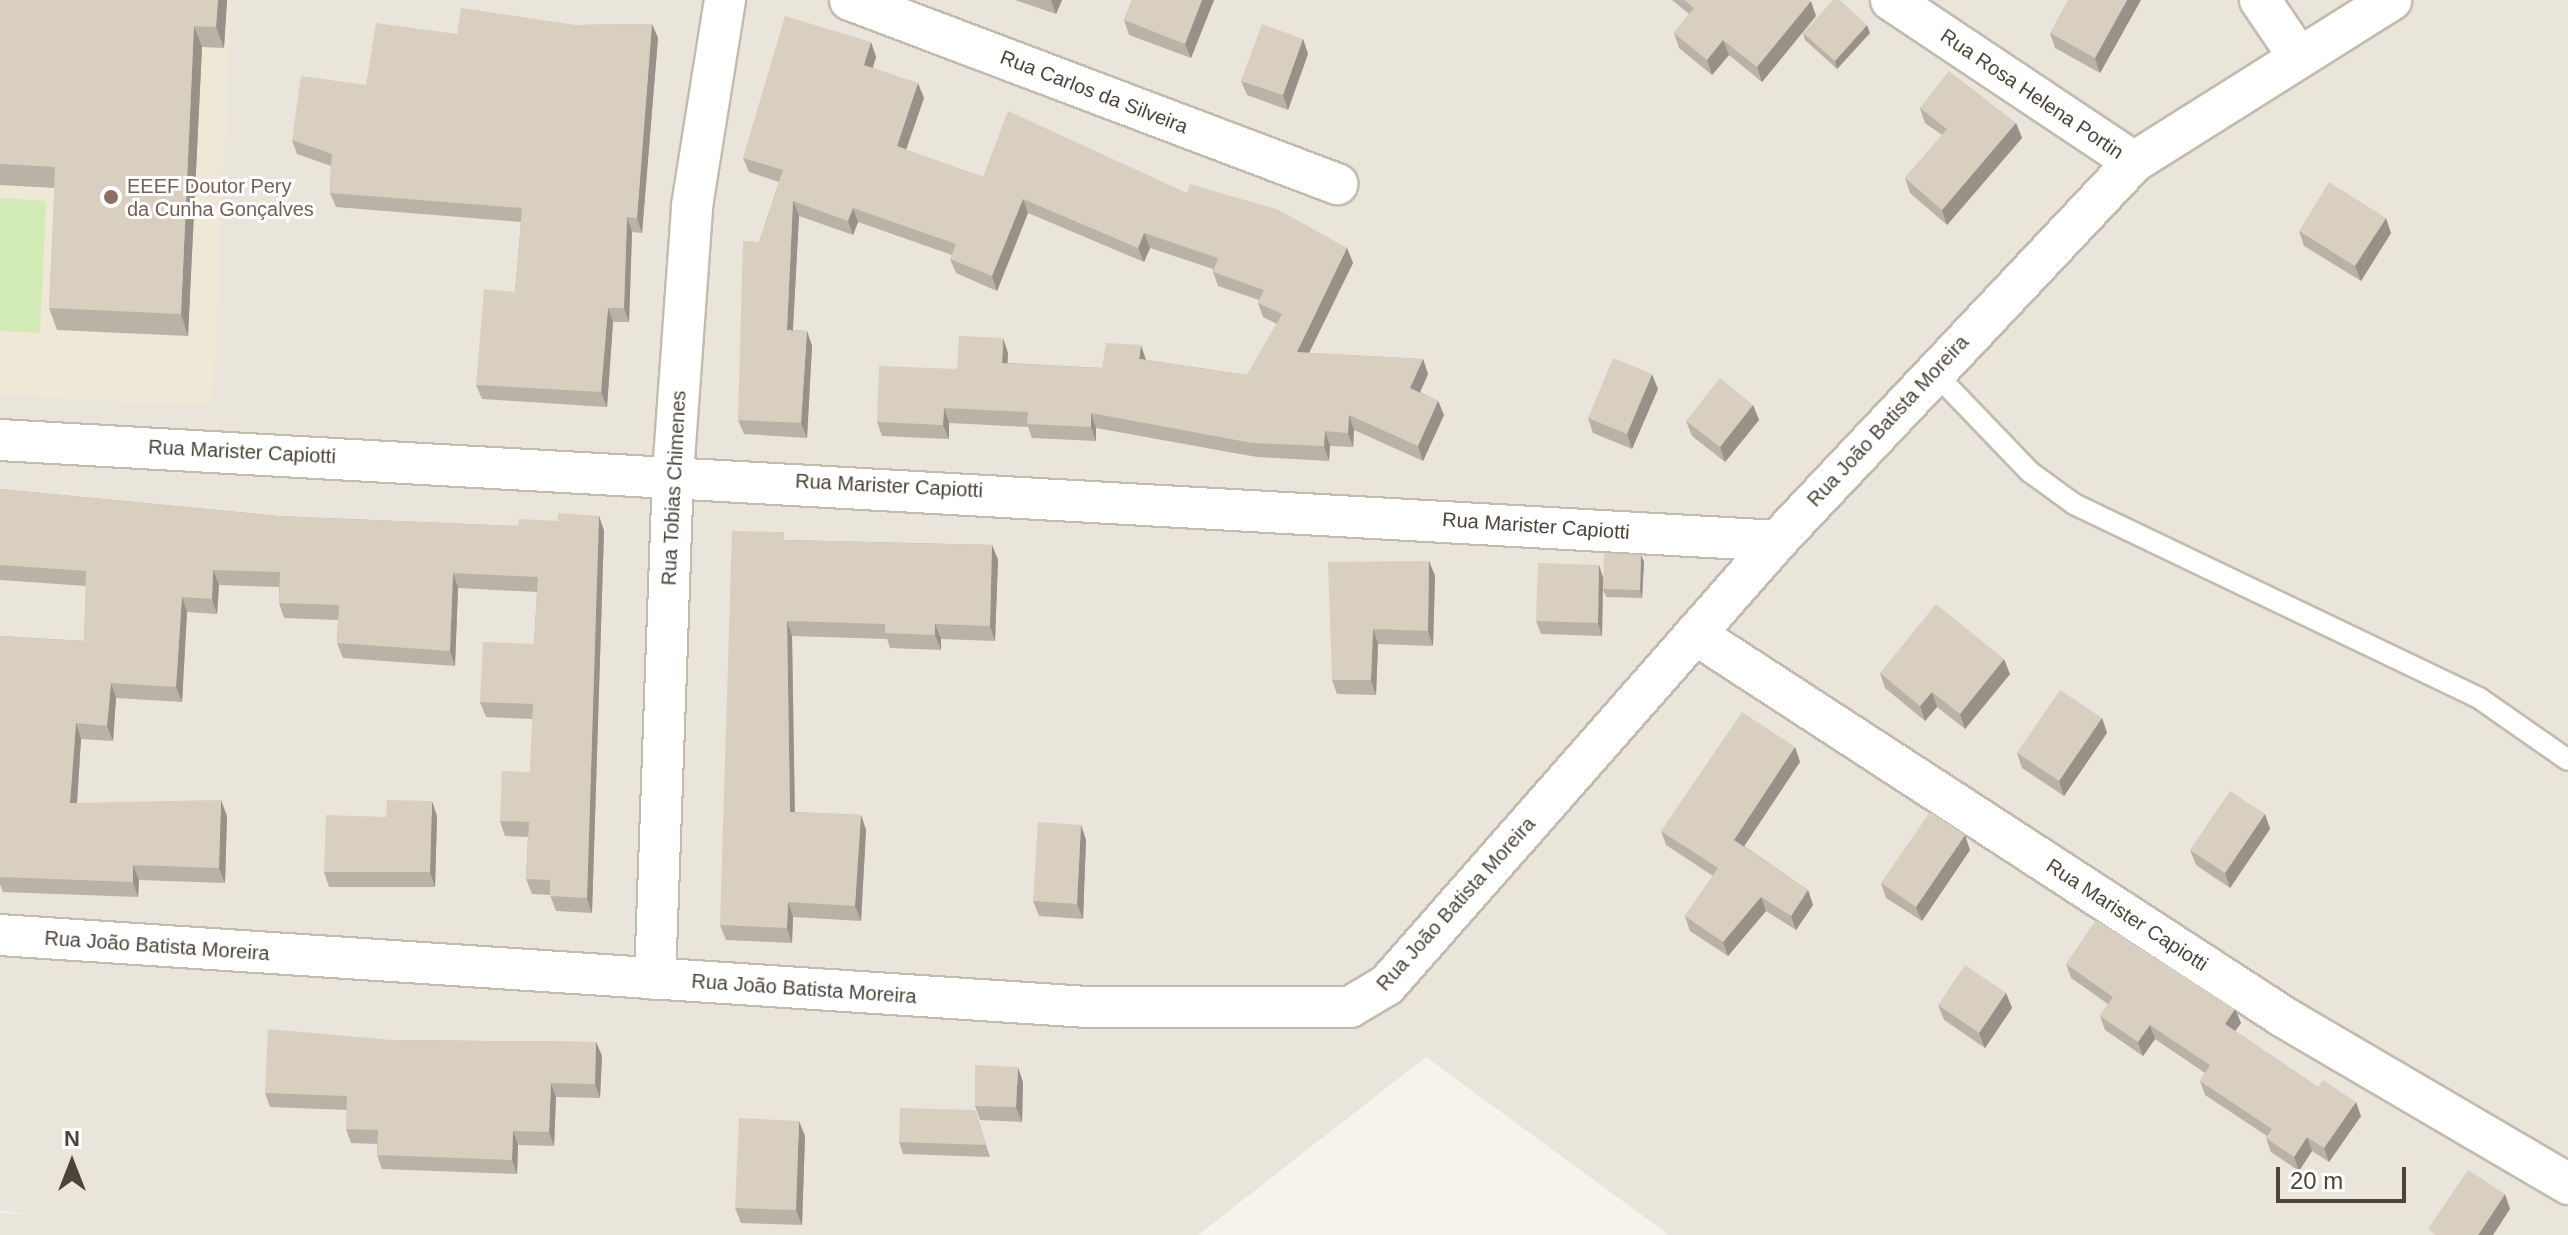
<!DOCTYPE html>
<html>
<head>
<meta charset="utf-8">
<style>
  body { margin:0 }
  #map { position:relative; width:2568px; height:1235px; overflow:hidden; background:#f6f3ec; font-family:Arial,sans-serif }
  div>[style] { position:absolute }
  .residential>* { inset:0; background:#eae5da }
  .education>* { inset:0; background:#efe8d6 }
  .green>* { inset:0; background:#d2eab5 }
  .roads { filter:drop-shadow(2px 0 #c2bbae) drop-shadow(-2px 0 #c2bbae) drop-shadow(0 2px #c2bbae) drop-shadow(0 -2px #c2bbae) }
  .lane>* { height:20px; margin:-10px; padding:0 10px; transform-origin:10px; border-radius:10px; background:#fff }
  .street>* { height:40px; margin:-20px; padding:0 20px; transform-origin:20px; border-radius:20px; background:#fff }
  .wall>* { inset:0; background:#bab2a6 }
  .shaded-wall>* { inset:0; background:#979187 }
  .building>* { inset:0; background:#d8cfc1 }
  .dots>* { width:22px; height:22px; translate:-50% -50%; box-sizing:border-box; border:4px solid #fff; border-radius:50% }
  span { translate:-50% -50%; white-space:nowrap; text-align:center; line-height:1.15; -webkit-text-stroke:6px #fff; paint-order:stroke }
  .street-label { font-size:20px; color:#4b4439 }
  .education-label { font-size:20px; color:#785e54 }
  .left { translate:0 -50%; text-align:left }
  .north { position:absolute; left:32px; top:1123px; width:80px; height:80px; -webkit-text-stroke:6px #fff; paint-order:stroke; rotate:0deg; font-size:22px; font-weight:700; line-height:32px; text-align:center; color:#4b4439 }
  .north::after { content:''; display:block; margin:auto; width:28px; height:36px; background:#4b4439; clip-path:polygon(50% 0,100% 100%,50% 72%,0 100%) }
  .scale { position:absolute; left:2276px; top:1167px; width:130px; height:36px; box-sizing:border-box; border:4px solid #4b4439; border-top:0; padding-left:10px; font-size:24px; line-height:28px; white-space:nowrap; color:#4b4439; -webkit-text-stroke:6px #fff; paint-order:stroke }
</style>
</head>
<body>
<div id="map">
  <div class="residential">
    <div style="clip-path:polygon(0 0,2568px 0,2568px 1235px,1669px 1235px,1426px 1057px,1198px 1235px,0 1235px,0 1213px,29px 1214px,0 1211px)"></div>
  </div>
  <div class="education">
    <div style="clip-path:polygon(0 0,231px 0,212px 405px,0 395px)"></div>
  </div>
  <div class="green">
    <div style="clip-path:polygon(0 198px,46px 201px,40px 333px,0 331px)"></div>
  </div>
  <div class="roads">
    <div class="lane">
      <div style="left:1933px;top:371px;width:140px;rotate:46.2deg"></div>
      <div style="left:2030px;top:472px;width:54px;rotate:36deg"></div>
      <div style="left:2074px;top:504px;width:449px;rotate:25.6deg"></div>
      <div style="left:2479px;top:698px;width:108px;rotate:34.9deg"></div>
    </div>
    <div class="street">
      <div style="left:850px;top:0;width:521px;rotate:20.7deg"></div>
      <div style="left:1891px;top:0;width:292px;rotate:33.7deg"></div>
      <div style="left:2260px;top:0;width:68px;rotate:55.8deg"></div>
      <div style="left:0;top:440px;width:1780px;rotate:3.25deg"></div>
      <div style="left:1695px;top:634px;width:700px;rotate:33.05deg"></div>
      <div style="left:2282px;top:1016px;width:332px;rotate:30.4deg"></div>
      <div style="left:0;top:935px;width:1090px;rotate:3.79deg"></div>
      <div style="left:1088px;top:1007px;width:262px"></div>
      <div style="left:1350px;top:1007px;width:43px;rotate:-30.7deg"></div>
      <div style="left:1387px;top:985px;width:591px;rotate:-48.7deg"></div>
      <div style="left:1777px;top:541px;width:521px;rotate:-46.71deg"></div>
      <div style="left:2134px;top:162px;width:304px;rotate:-32.2deg"></div>
      <div style="left:655px;top:979px;width:505px;rotate:-87.96deg"></div>
      <div style="left:673px;top:474px;width:269px;rotate:-85.9deg"></div>
      <div style="left:692px;top:206px;width:209px;rotate:-80.9deg"></div>
    </div>
  </div>
  <div class="wall">
    <div style="clip-path:polygon(0 0,227px 0,224px 48px,202px 47px,188px 336px,57px 330px,49px 308px,55px 188px,0 185px)"></div>
    <div style="clip-path:polygon(1015px 0,1062px 0,1056px 14px)"></div>
    <div style="clip-path:polygon(1132px 0,1214px 0,1191px 58px,1129px 35px,1124px 20px)"></div>
    <div style="clip-path:polygon(1672px 0,1809px 0,1816px 16px,1762px 82px,1729px 55px,1712px 75px,1679px 48px,1674px 33px,1689px 14px)"></div>
    <div style="clip-path:polygon(2141px 0,2100px 73px,2055px 48px,2050px 33px)"></div>
    <div style="clip-path:polygon(652px 24px,658px 38px,642px 233px,632px 232px,629px 322px,613px 322px,607px 407px,482px 399px,476px 385px,515px 292px,521px 222px,336px 207px,330px 193px,331px 166px,297px 154px,292px 140px,366px 85px,457px 34px,576px 25px)"></div>
    <div style="clip-path:polygon(1803px 33px,1870px 33px,1837px 69px,1805px 40px)"></div>
    <div style="clip-path:polygon(1303px 39px,1308px 54px,1288px 110px,1247px 95px,1241px 81px)"></div>
    <div style="clip-path:polygon(871px 42px,876px 57px,873px 68px,924px 98px,906px 150px,983px 177px,1187px 193px,1347px 248px,1353px 263px,1309px 353px,1423px 359px,1428px 374px,1420px 392px,1438px 401px,1444px 415px,1423px 461px,1354px 430px,1353px 447px,1330px 446px,1329px 461px,1257px 457px,1096px 428px,1096px 441px,1032px 438px,1028px 427px,949px 423px,949px 439px,882px 436px,877px 422px,957px 369px,1008px 353px,1007px 363px,1102px 368px,1146px 360px,1247px 375px,1277px 324px,1263px 317px,1258px 303px,1259px 300px,1218px 286px,1213px 272px,1213px 269px,1150px 248px,1144px 262px,1028px 213px,997px 291px,956px 273px,950px 259px,952px 255px,858px 222px,853px 235px,799px 216px,793px 330px,807px 331px,812px 346px,807px 438px,744px 434px,738px 420px,759px 242px,779px 182px,749px 172px,743px 158px)"></div>
    <div style="clip-path:polygon(1920px 108px,2016px 123px,2022px 138px,1947px 225px,1910px 193px,1905px 178px,1942px 135px,1925px 123px)"></div>
    <div style="clip-path:polygon(2299px 231px,2391px 233px,2361px 281px,2304px 246px)"></div>
    <div style="clip-path:polygon(1658px 389px,1632px 449px,1593px 433px,1588px 418px)"></div>
    <div style="clip-path:polygon(1753px 405px,1759px 420px,1725px 462px,1692px 436px,1686px 421px)"></div>
    <div style="clip-path:polygon(0 489px,278px 516px,518px 526px,599px 516px,604px 531px,592px 913px,556px 911px,550px 895px,532px 894px,526px 879px,528px 837px,505px 836px,500px 821px,530px 772px,533px 719px,486px 717px,480px 702px,534px 644px,537px 592px,458px 588px,455px 666px,343px 658px,337px 643px,338px 620px,284px 618px,279px 603px,279px 587px,219px 585px,217px 614px,187px 612px,182px 702px,116px 698px,113px 741px,81px 739px,77px 803px,227px 816px,225px 883px,139px 880px,138px 897px,3px 892px,0 884px,0 636px,84px 641px,86px 586px,0 580px)"></div>
    <div style="clip-path:polygon(787px 540px,992px 545px,998px 560px,995px 641px,941px 639px,941px 650px,890px 648px,887px 639px,792px 636px,795px 812px,861px 815px,866px 830px,861px 921px,793px 917px,792px 943px,726px 940px,720px 925px)"></div>
    <div style="clip-path:polygon(1641px 555px,1644px 562px,1642px 598px,1606px 597px,1603px 589px,1602px 636px,1541px 634px,1536px 621px,1599px 565px,1603px 578px)"></div>
    <div style="clip-path:polygon(1429px 561px,1435px 576px,1433px 646px,1378px 644px,1376px 695px,1337px 694px,1332px 680px)"></div>
    <div style="clip-path:polygon(1880px 673px,2010px 674px,1965px 729px,1937px 707px,1925px 721px,1885px 688px)"></div>
    <div style="clip-path:polygon(2102px 718px,2107px 733px,2064px 796px,2022px 768px,2017px 753px)"></div>
    <div style="clip-path:polygon(1795px 747px,1800px 762px,1744px 846px,1808px 890px,1813px 905px,1796px 930px,1766px 911px,1728px 956px,1690px 931px,1685px 916px,1713px 876px,1666px 845px,1661px 831px)"></div>
    <div style="clip-path:polygon(2265px 814px,2270px 829px,2230px 888px,2196px 865px,2190px 850px)"></div>
    <div style="clip-path:polygon(437px 816px,435px 887px,329px 887px,324px 872px,386px 817px)"></div>
    <div style="clip-path:polygon(1081px 825px,1086px 840px,1083px 919px,1039px 916px,1033px 901px)"></div>
    <div style="clip-path:polygon(1970px 850px,1922px 921px,1886px 898px,1881px 883px)"></div>
    <div style="clip-path:polygon(2066px 964px,2235px 1009px,2241px 1023px,2235px 1031px,2361px 1116px,2329px 1162px,2312px 1151px,2299px 1171px,2271px 1152px,2266px 1138px,2267px 1136px,2205px 1095px,2200px 1081px,2205px 1073px,2155px 1039px,2143px 1056px,2105px 1030px,2100px 1016px,2108px 1004px,2071px 978px)"></div>
    <div style="clip-path:polygon(2006px 993px,2012px 1008px,1985px 1048px,1944px 1020px,1938px 1005px)"></div>
    <div style="clip-path:polygon(392px 1040px,596px 1042px,602px 1056px,600px 1098px,556px 1097px,554px 1146px,518px 1145px,517px 1174px,382px 1169px,377px 1155px,377px 1144px,351px 1143px,346px 1129px,347px 1110px,270px 1107px,265px 1093px)"></div>
    <div style="clip-path:polygon(1023px 1082px,1022px 1122px,980px 1120px,975px 1106px)"></div>
    <div style="clip-path:polygon(975px 1110px,990px 1157px,903px 1154px,899px 1142px)"></div>
    <div style="clip-path:polygon(805px 1136px,802px 1225px,741px 1223px,735px 1208px)"></div>
  </div>
  <div class="shaded-wall">
    <div style="clip-path:polygon(218px 0,227px 0,224px 48px,216px 27px)"></div>
    <div style="clip-path:polygon(1051px 0,1062px 0,1056px 14px)"></div>
    <div style="clip-path:polygon(1202px 0,1214px 0,1191px 58px,1185px 44px)"></div>
    <div style="clip-path:polygon(2127px 0,2141px 0,2100px 73px,2095px 58px)"></div>
    <div style="clip-path:polygon(1811px 1px,1816px 16px,1762px 82px,1757px 67px)"></div>
    <div style="clip-path:polygon(652px 24px,658px 38px,642px 233px,637px 218px)"></div>
    <div style="clip-path:polygon(1867px 25px,1870px 33px,1837px 69px,1835px 61px)"></div>
    <div style="clip-path:polygon(194px 26px,202px 47px,188px 336px,181px 314px)"></div>
    <div style="clip-path:polygon(1303px 39px,1308px 54px,1288px 110px,1283px 95px)"></div>
    <div style="clip-path:polygon(1723px 40px,1729px 55px,1712px 75px,1707px 60px)"></div>
    <div style="clip-path:polygon(871px 42px,876px 57px,869px 79px,864px 65px)"></div>
    <div style="clip-path:polygon(918px 83px,924px 98px,902px 161px,897px 146px)"></div>
    <div style="clip-path:polygon(2016px 123px,2022px 138px,1947px 225px,1942px 210px)"></div>
    <div style="clip-path:polygon(1023px 199px,1028px 213px,997px 291px,992px 276px)"></div>
    <div style="clip-path:polygon(793px 201px,799px 216px,792px 345px,787px 330px)"></div>
    <div style="clip-path:polygon(853px 208px,858px 222px,853px 235px,848px 221px)"></div>
    <div style="clip-path:polygon(627px 217px,632px 232px,629px 322px,624px 308px)"></div>
    <div style="clip-path:polygon(2386px 218px,2391px 233px,2361px 281px,2355px 266px)"></div>
    <div style="clip-path:polygon(1144px 233px,1150px 248px,1144px 262px,1138px 248px)"></div>
    <div style="clip-path:polygon(1347px 248px,1353px 263px,1302px 367px,1297px 352px)"></div>
    <div style="clip-path:polygon(608px 308px,613px 322px,607px 407px,601px 392px)"></div>
    <div style="clip-path:polygon(807px 331px,812px 346px,807px 438px,801px 423px)"></div>
    <div style="clip-path:polygon(1003px 338px,1008px 353px,1007px 378px,1002px 363px)"></div>
    <div style="clip-path:polygon(1141px 345px,1146px 360px,1139px 359px)"></div>
    <div style="clip-path:polygon(1423px 359px,1428px 374px,1416px 402px,1410px 388px)"></div>
    <div style="clip-path:polygon(1652px 374px,1658px 389px,1632px 449px,1627px 434px)"></div>
    <div style="clip-path:polygon(1438px 401px,1444px 415px,1423px 461px,1418px 446px)"></div>
    <div style="clip-path:polygon(1753px 405px,1759px 420px,1725px 462px,1720px 447px)"></div>
    <div style="clip-path:polygon(944px 408px,949px 423px,949px 439px,943px 425px)"></div>
    <div style="clip-path:polygon(1091px 413px,1096px 428px,1096px 441px,1091px 427px)"></div>
    <div style="clip-path:polygon(1349px 415px,1354px 430px,1353px 447px,1348px 433px)"></div>
    <div style="clip-path:polygon(1325px 431px,1330px 446px,1329px 461px,1324px 446px)"></div>
    <div style="clip-path:polygon(599px 516px,604px 531px,592px 913px,587px 898px)"></div>
    <div style="clip-path:polygon(992px 545px,998px 560px,995px 641px,990px 626px)"></div>
    <div style="clip-path:polygon(1641px 555px,1644px 562px,1642px 598px,1640px 590px)"></div>
    <div style="clip-path:polygon(1429px 561px,1435px 576px,1433px 646px,1428px 631px)"></div>
    <div style="clip-path:polygon(1599px 565px,1603px 578px,1602px 636px,1598px 623px)"></div>
    <div style="clip-path:polygon(213px 570px,219px 585px,217px 614px,212px 599px)"></div>
    <div style="clip-path:polygon(453px 573px,458px 588px,455px 666px,450px 651px)"></div>
    <div style="clip-path:polygon(182px 597px,187px 612px,182px 702px,176px 687px)"></div>
    <div style="clip-path:polygon(787px 621px,792px 636px,795px 827px,790px 812px)"></div>
    <div style="clip-path:polygon(935px 624px,941px 639px,941px 650px,935px 635px)"></div>
    <div style="clip-path:polygon(1373px 629px,1378px 644px,1376px 695px,1371px 680px)"></div>
    <div style="clip-path:polygon(2004px 659px,2010px 674px,1965px 729px,1960px 714px)"></div>
    <div style="clip-path:polygon(111px 683px,116px 698px,113px 741px,107px 726px)"></div>
    <div style="clip-path:polygon(1932px 692px,1937px 707px,1925px 721px,1920px 706px)"></div>
    <div style="clip-path:polygon(2102px 718px,2107px 733px,2064px 796px,2059px 781px)"></div>
    <div style="clip-path:polygon(76px 723px,81px 739px,76px 818px,70px 803px)"></div>
    <div style="clip-path:polygon(1795px 747px,1800px 762px,1739px 854px,1734px 840px)"></div>
    <div style="clip-path:polygon(221px 800px,227px 816px,225px 883px,219px 868px)"></div>
    <div style="clip-path:polygon(432px 801px,437px 816px,435px 887px,430px 872px)"></div>
    <div style="clip-path:polygon(2265px 814px,2270px 829px,2230px 888px,2225px 873px)"></div>
    <div style="clip-path:polygon(861px 815px,866px 830px,861px 921px,855px 906px)"></div>
    <div style="clip-path:polygon(1081px 825px,1086px 840px,1083px 919px,1077px 904px)"></div>
    <div style="clip-path:polygon(1965px 835px,1970px 850px,1922px 921px,1916px 907px)"></div>
    <div style="clip-path:polygon(133px 865px,139px 880px,138px 897px,133px 882px)"></div>
    <div style="clip-path:polygon(1808px 890px,1813px 905px,1796px 930px,1791px 916px)"></div>
    <div style="clip-path:polygon(1761px 897px,1766px 911px,1728px 956px,1723px 942px)"></div>
    <div style="clip-path:polygon(788px 902px,793px 917px,792px 943px,787px 928px)"></div>
    <div style="clip-path:polygon(2006px 993px,2012px 1008px,1985px 1048px,1979px 1033px)"></div>
    <div style="clip-path:polygon(2235px 1009px,2241px 1023px,2230px 1038px,2225px 1024px)"></div>
    <div style="clip-path:polygon(2150px 1025px,2155px 1039px,2143px 1056px,2138px 1042px)"></div>
    <div style="clip-path:polygon(596px 1042px,602px 1056px,600px 1098px,595px 1084px)"></div>
    <div style="clip-path:polygon(1018px 1067px,1023px 1082px,1022px 1122px,1016px 1107px)"></div>
    <div style="clip-path:polygon(551px 1083px,556px 1097px,554px 1146px,549px 1132px)"></div>
    <div style="clip-path:polygon(2356px 1102px,2361px 1116px,2329px 1162px,2324px 1148px)"></div>
    <div style="clip-path:polygon(799px 1121px,805px 1136px,802px 1225px,796px 1210px)"></div>
    <div style="clip-path:polygon(513px 1131px,518px 1145px,517px 1174px,512px 1160px)"></div>
    <div style="clip-path:polygon(2307px 1137px,2312px 1151px,2299px 1171px,2294px 1157px)"></div>
    <div style="clip-path:polygon(2505px 1194px,2510px 1209px,2493px 1235px,2478px 1235px)"></div>
  </div>
  <div class="building">
    <div style="clip-path:polygon(0 0,218px 0,216px 27px,194px 26px,181px 314px,49px 308px,55px 167px,0 164px)"></div>
    <div style="clip-path:polygon(1132px 0,1202px 0,1185px 44px,1124px 20px)"></div>
    <div style="clip-path:polygon(1684px 0,1809px 0,1811px 1px,1757px 67px,1723px 40px,1707px 60px,1674px 33px,1694px 8px)"></div>
    <div style="clip-path:polygon(1833px 0,1840px 0,1867px 25px,1835px 61px,1803px 33px)"></div>
    <div style="clip-path:polygon(2068px 0,2127px 0,2095px 58px,2050px 33px)"></div>
    <div style="clip-path:polygon(461px 8px,576px 25px,652px 24px,637px 218px,627px 217px,624px 308px,608px 308px,601px 392px,476px 385px,484px 289px,515px 292px,522px 208px,330px 193px,332px 154px,292px 140px,301px 76px,366px 85px,376px 23px,457px 34px)"></div>
    <div style="clip-path:polygon(785px 16px,871px 42px,864px 65px,918px 83px,897px 146px,983px 177px,1008px 111px,1187px 193px,1190px 184px,1279px 210px,1347px 248px,1297px 352px,1423px 359px,1410px 388px,1438px 401px,1418px 446px,1349px 415px,1348px 433px,1325px 431px,1324px 446px,1252px 443px,1091px 413px,1091px 427px,1027px 424px,1028px 412px,944px 408px,943px 425px,877px 422px,879px 366px,957px 369px,959px 336px,1003px 338px,1002px 363px,1102px 368px,1106px 343px,1141px 345px,1139px 359px,1247px 375px,1282px 314px,1258px 303px,1264px 290px,1213px 272px,1218px 258px,1144px 233px,1138px 248px,1023px 199px,992px 276px,950px 259px,956px 244px,853px 208px,848px 221px,793px 201px,787px 330px,807px 331px,801px 423px,738px 420px,743px 241px,759px 242px,783px 170px,743px 158px)"></div>
    <div style="clip-path:polygon(1262px 24px,1303px 39px,1283px 95px,1241px 81px)"></div>
    <div style="clip-path:polygon(1949px 71px,2016px 123px,1942px 210px,1905px 178px,1947px 129px,1920px 108px)"></div>
    <div style="clip-path:polygon(2329px 182px,2386px 218px,2355px 266px,2299px 231px)"></div>
    <div style="clip-path:polygon(1613px 358px,1652px 374px,1627px 434px,1588px 418px)"></div>
    <div style="clip-path:polygon(1720px 378px,1753px 405px,1720px 447px,1686px 421px)"></div>
    <div style="clip-path:polygon(0 489px,278px 516px,518px 526px,519px 519px,558px 521px,558px 513px,599px 516px,587px 898px,550px 896px,550px 880px,526px 879px,529px 822px,500px 821px,502px 771px,530px 772px,533px 704px,480px 702px,483px 642px,534px 644px,538px 577px,453px 573px,450px 651px,337px 643px,339px 605px,279px 603px,280px 572px,213px 570px,212px 599px,182px 597px,176px 687px,111px 683px,107px 726px,76px 723px,70px 803px,221px 800px,219px 868px,133px 865px,133px 882px,0 877px,0 636px,84px 641px,86px 571px,0 565px)"></div>
    <div style="clip-path:polygon(732px 531px,784px 532px,784px 540px,992px 545px,990px 626px,935px 624px,935px 635px,885px 633px,885px 624px,787px 621px,790px 812px,861px 815px,855px 906px,788px 902px,787px 928px,720px 925px)"></div>
    <div style="clip-path:polygon(1604px 553px,1641px 555px,1640px 590px,1603px 589px)"></div>
    <div style="clip-path:polygon(1429px 561px,1428px 631px,1373px 629px,1371px 680px,1332px 680px,1328px 562px)"></div>
    <div style="clip-path:polygon(1538px 563px,1599px 565px,1598px 623px,1536px 621px)"></div>
    <div style="clip-path:polygon(1936px 604px,2004px 659px,1960px 714px,1932px 692px,1920px 706px,1880px 673px)"></div>
    <div style="clip-path:polygon(2060px 690px,2102px 718px,2059px 781px,2017px 753px)"></div>
    <div style="clip-path:polygon(1742px 712px,1795px 747px,1734px 840px,1808px 890px,1791px 916px,1761px 897px,1723px 942px,1685px 916px,1718px 868px,1661px 831px)"></div>
    <div style="clip-path:polygon(2230px 791px,2265px 814px,2225px 873px,2190px 850px)"></div>
    <div style="clip-path:polygon(387px 800px,432px 801px,430px 872px,324px 872px,326px 815px,386px 817px)"></div>
    <div style="clip-path:polygon(1930px 812px,1965px 835px,1916px 907px,1881px 883px)"></div>
    <div style="clip-path:polygon(1038px 822px,1081px 825px,1077px 904px,1033px 901px)"></div>
    <div style="clip-path:polygon(2096px 920px,2235px 1009px,2225px 1024px,2318px 1087px,2323px 1080px,2356px 1102px,2324px 1148px,2307px 1137px,2294px 1157px,2266px 1138px,2272px 1129px,2200px 1081px,2210px 1065px,2150px 1025px,2138px 1042px,2100px 1016px,2113px 997px,2066px 964px)"></div>
    <div style="clip-path:polygon(1965px 965px,2006px 993px,1979px 1033px,1938px 1005px)"></div>
    <div style="clip-path:polygon(268px 1029px,392px 1040px,596px 1042px,595px 1084px,551px 1083px,549px 1132px,513px 1131px,512px 1160px,377px 1155px,378px 1130px,346px 1129px,347px 1096px,265px 1093px)"></div>
    <div style="clip-path:polygon(975px 1065px,1018px 1067px,1016px 1107px,975px 1106px)"></div>
    <div style="clip-path:polygon(900px 1108px,975px 1110px,986px 1145px,899px 1142px)"></div>
    <div style="clip-path:polygon(739px 1118px,799px 1121px,796px 1210px,735px 1208px)"></div>
    <div style="clip-path:polygon(2468px 1170px,2505px 1194px,2478px 1235px,2436px 1235px,2428px 1229px)"></div>
  </div>
  <div class="dots">
    <div style="left:111px;top:197px;background:#8d6e63"></div>
  </div>
  <div class="street-label">
    <span style="left:1094px;top:92px;rotate:21deg">Rua Carlos da Silveira</span>
    <span style="left:2032px;top:94px;rotate:34deg">Rua Rosa Helena Portin</span>
    <span style="left:1888px;top:421px;rotate:-47deg">Rua João Batista Moreira</span>
    <span style="left:242px;top:452px;rotate:3deg">Rua Marister Capiotti</span>
    <span style="left:889px;top:486px;rotate:3deg">Rua Marister Capiotti</span>
    <span style="left:674px;top:488px;rotate:-87deg">Rua Tobias Chimenes</span>
    <span style="left:1536px;top:526px;rotate:4deg">Rua Marister Capiotti</span>
    <span style="left:1456px;top:904px;rotate:-48deg">Rua João Batista Moreira</span>
    <span style="left:2127px;top:915px;rotate:33deg">Rua Marister Capiotti</span>
    <span style="left:157px;top:946px;rotate:4deg">Rua João Batista Moreira</span>
    <span style="left:804px;top:989px;rotate:4deg">Rua João Batista Moreira</span>
  </div>
  <div class="education-label">
    <span class="left" style="left:127px;top:198px">EEEF Doutor Pery<br>da Cunha Gonçalves</span>
  </div>
  <div class="north">N</div>
  <div class="scale">20 m</div>
</div>
</body>
</html>
